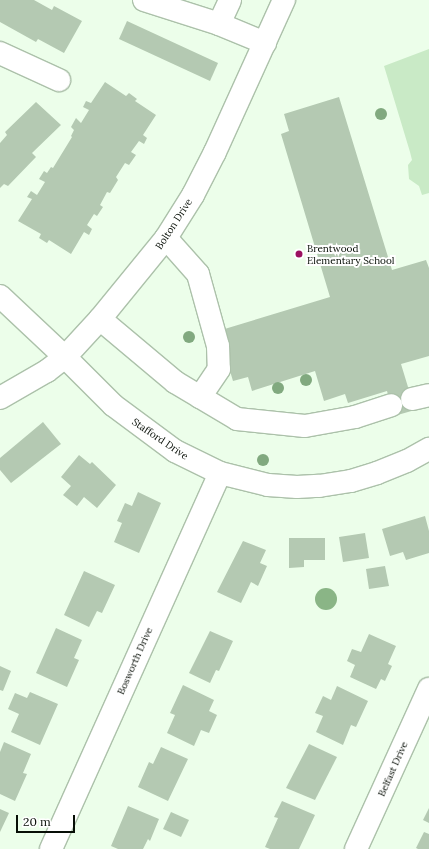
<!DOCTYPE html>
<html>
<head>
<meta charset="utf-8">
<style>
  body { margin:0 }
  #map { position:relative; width:429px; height:849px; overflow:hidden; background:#ecfeea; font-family:Lora,serif }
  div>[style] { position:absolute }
  .green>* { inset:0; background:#c9eac6 }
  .water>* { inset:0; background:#8ab586 }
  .round { border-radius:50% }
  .building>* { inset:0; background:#b4c9b2 }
  .roads { filter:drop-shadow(1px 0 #acc1aa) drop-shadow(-1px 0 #acc1aa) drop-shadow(0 1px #acc1aa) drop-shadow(0 -1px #acc1aa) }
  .minor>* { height:22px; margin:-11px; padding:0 11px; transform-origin:11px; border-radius:11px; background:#fff }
  .trees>* { width:12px; height:12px; margin:-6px; border-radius:50%; background:#81a97f }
  .dots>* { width:11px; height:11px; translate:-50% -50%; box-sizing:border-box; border:2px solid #fff; border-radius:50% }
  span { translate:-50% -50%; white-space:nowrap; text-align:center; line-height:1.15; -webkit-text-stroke:4px #fff; paint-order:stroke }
  .street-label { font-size:10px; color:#070e06 }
  .poi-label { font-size:10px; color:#070e06 }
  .left { translate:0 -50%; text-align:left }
  .scale { position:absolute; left:16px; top:815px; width:59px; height:18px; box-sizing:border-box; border:2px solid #070e06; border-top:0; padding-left:5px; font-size:12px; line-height:14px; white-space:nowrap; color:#070e06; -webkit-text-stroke:3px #fff; paint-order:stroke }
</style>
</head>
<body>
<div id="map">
  <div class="green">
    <div style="clip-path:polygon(429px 49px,429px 193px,422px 195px,419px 186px,409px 179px,408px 165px,412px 160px,410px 152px,384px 66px)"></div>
  </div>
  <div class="water">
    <div class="round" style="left:315px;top:588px;width:22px;height:22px"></div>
  </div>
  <div class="building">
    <div style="clip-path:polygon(0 0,34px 0,52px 10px,54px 6px,82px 21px,64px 53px,38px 39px,36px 42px,0 22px)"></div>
    <div style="clip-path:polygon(127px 21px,218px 63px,210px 81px,119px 39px)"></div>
    <div style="clip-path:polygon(105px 82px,126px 96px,129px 93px,137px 99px,135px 101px,156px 115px,143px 135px,147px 138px,144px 144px,139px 141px,131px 152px,136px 155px,129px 165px,125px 163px,116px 177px,118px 180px,110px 193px,107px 192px,100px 205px,103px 207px,97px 216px,94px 214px,87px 225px,92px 229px,89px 235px,84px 232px,71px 254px,49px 240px,47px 243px,39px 238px,41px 234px,18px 221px,32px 199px,27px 197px,31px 191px,37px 195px,45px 182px,39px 179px,44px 171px,47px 173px,51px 167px,53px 168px,72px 137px,71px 136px,74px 130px,71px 127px,76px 118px,81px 123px,89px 110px,83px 107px,86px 101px,91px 103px)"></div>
    <div style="clip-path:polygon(339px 97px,392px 270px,426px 260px,429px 268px,429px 356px,401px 364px,415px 410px,394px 416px,387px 391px,348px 403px,345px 394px,324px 401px,315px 371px,252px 391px,248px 377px,233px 381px,218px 331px,330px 297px,281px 134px,289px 131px,284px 114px)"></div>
    <div style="clip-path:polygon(36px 102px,61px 125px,32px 153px,36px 157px,8px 186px,4px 184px,0 188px,0 143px,7px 135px,5px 132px)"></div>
    <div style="clip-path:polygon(43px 422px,61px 444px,11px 483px,0 470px,0 458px)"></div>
    <div style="clip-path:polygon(79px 455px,90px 464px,92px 462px,116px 485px,97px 508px,84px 497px,77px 506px,63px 495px,71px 486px,61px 477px)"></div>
    <div style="clip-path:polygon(138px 492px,161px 503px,139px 553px,114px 542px,122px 523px,117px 521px,125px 503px,132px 506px)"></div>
    <div style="clip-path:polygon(425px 516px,429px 531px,429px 553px,406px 560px,403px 552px,390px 556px,382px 529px)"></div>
    <div style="clip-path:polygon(365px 533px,369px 558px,343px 562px,339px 537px)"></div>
    <div style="clip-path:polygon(289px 538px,325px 538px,325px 560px,304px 560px,304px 567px,289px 568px)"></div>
    <div style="clip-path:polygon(243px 541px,266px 550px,260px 563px,267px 566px,258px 586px,251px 582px,241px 603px,217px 592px)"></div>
    <div style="clip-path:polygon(385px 566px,389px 586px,369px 589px,366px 569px)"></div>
    <div style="clip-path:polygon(84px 571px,115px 585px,102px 613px,97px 611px,89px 627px,64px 615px)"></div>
    <div style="clip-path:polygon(56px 628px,82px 640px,74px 658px,79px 660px,67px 687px,36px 673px)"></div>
    <div style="clip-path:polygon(210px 631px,233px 641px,219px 671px,216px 670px,210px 683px,189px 673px)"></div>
    <div style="clip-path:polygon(369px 634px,396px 646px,388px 664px,392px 666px,385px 681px,381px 679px,376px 689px,350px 677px,355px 665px,347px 661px,352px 649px,361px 652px)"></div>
    <div style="clip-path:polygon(0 666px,11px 671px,3px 691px,0 690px)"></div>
    <div style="clip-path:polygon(183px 685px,214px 700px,209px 711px,217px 715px,209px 733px,201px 730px,194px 746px,167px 733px,175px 715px,170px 713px)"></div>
    <div style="clip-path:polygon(337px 686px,368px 701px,356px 727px,351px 725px,343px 745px,316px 732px,323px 716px,315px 713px,323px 696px,331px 700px)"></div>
    <div style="clip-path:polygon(30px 692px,58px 704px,40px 745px,11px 732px,19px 714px,8px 709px,15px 693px,27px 698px)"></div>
    <div style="clip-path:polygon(4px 742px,31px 754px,23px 773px,27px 774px,15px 801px,0 794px,0 752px)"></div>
    <div style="clip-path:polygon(309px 744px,337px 757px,315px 800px,286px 788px)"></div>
    <div style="clip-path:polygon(161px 747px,188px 759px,168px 801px,138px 787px,149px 762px,153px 764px)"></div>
    <div style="clip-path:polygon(282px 801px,315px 815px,299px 849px,270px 849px,265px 847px,278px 818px,274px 817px)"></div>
    <div style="clip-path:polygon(128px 806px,159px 819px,150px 841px,148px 839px,143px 849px,118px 849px,111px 846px)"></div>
    <div style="clip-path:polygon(429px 808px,429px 823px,423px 820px)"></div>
    <div style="clip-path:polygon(0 809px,9px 813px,0 832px)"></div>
    <div style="clip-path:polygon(171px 812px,189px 820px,181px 837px,163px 829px)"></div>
    <div style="clip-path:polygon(424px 832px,429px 834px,429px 849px,418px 849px,416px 848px)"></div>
  </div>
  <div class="roads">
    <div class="minor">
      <div style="left:144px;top:0;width:79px;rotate:17.7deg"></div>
      <div style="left:219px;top:24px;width:50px;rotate:22.4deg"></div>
      <div style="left:219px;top:24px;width:26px;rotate:-65deg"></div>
      <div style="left:0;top:53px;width:65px;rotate:24.6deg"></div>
      <div style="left:166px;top:238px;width:48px;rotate:48.4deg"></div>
      <div style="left:198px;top:274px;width:75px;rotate:74.5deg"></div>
      <div style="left:218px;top:346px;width:23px;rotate:88deg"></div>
      <div style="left:219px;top:369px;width:34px;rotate:124deg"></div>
      <div style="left:0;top:296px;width:89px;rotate:43.2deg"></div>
      <div style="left:65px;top:357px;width:68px;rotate:45deg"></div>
      <div style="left:113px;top:405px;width:77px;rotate:36.6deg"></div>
      <div style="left:175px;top:451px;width:50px;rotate:26.1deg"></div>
      <div style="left:220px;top:473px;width:49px;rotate:14deg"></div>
      <div style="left:268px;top:485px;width:29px;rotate:4deg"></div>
      <div style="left:297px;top:487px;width:22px;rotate:-3deg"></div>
      <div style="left:319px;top:486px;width:32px;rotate:-9deg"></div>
      <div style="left:351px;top:481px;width:27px;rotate:-17deg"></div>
      <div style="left:377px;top:473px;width:32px;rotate:-22deg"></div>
      <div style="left:407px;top:461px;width:25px;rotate:-29deg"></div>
      <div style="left:100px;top:319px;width:98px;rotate:40deg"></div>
      <div style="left:175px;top:382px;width:72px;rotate:30.8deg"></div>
      <div style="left:237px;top:419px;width:68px;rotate:5.9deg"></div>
      <div style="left:305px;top:426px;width:51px;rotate:-10.2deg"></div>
      <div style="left:355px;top:417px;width:38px;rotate:-18deg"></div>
      <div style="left:0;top:398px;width:54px;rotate:-29.9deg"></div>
      <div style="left:47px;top:371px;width:23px;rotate:-38deg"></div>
      <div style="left:65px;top:357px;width:52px;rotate:-47.4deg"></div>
      <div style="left:100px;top:319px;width:104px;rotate:-50.8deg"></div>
      <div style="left:166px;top:238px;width:51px;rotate:-57.9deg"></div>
      <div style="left:193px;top:195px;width:48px;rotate:-62.9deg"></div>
      <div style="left:215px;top:152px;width:167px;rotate:-65.6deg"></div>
      <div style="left:412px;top:399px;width:17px;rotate:-13deg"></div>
      <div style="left:51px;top:849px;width:412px;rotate:-65.8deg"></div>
      <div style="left:356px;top:849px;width:176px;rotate:-65.5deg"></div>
    </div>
  </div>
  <div class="trees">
    <div style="left:381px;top:114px"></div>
    <div style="left:189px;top:337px"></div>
    <div style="left:306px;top:380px"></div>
    <div style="left:278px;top:388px"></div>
    <div style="left:263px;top:460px"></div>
  </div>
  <div class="dots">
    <div style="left:299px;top:254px;background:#9b1060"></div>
  </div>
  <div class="street-label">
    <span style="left:174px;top:224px;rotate:-57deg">Bolton Drive</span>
    <span style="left:160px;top:439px;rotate:34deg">Stafford Drive</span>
    <span style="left:135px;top:661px;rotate:-66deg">Bosworth Drive</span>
    <span style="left:393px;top:769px;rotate:-66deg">Belfast Drive</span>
  </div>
  <div class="poi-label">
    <span class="left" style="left:307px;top:254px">Brentwood<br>Elementary School</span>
  </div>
  <div class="scale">20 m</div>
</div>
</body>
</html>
